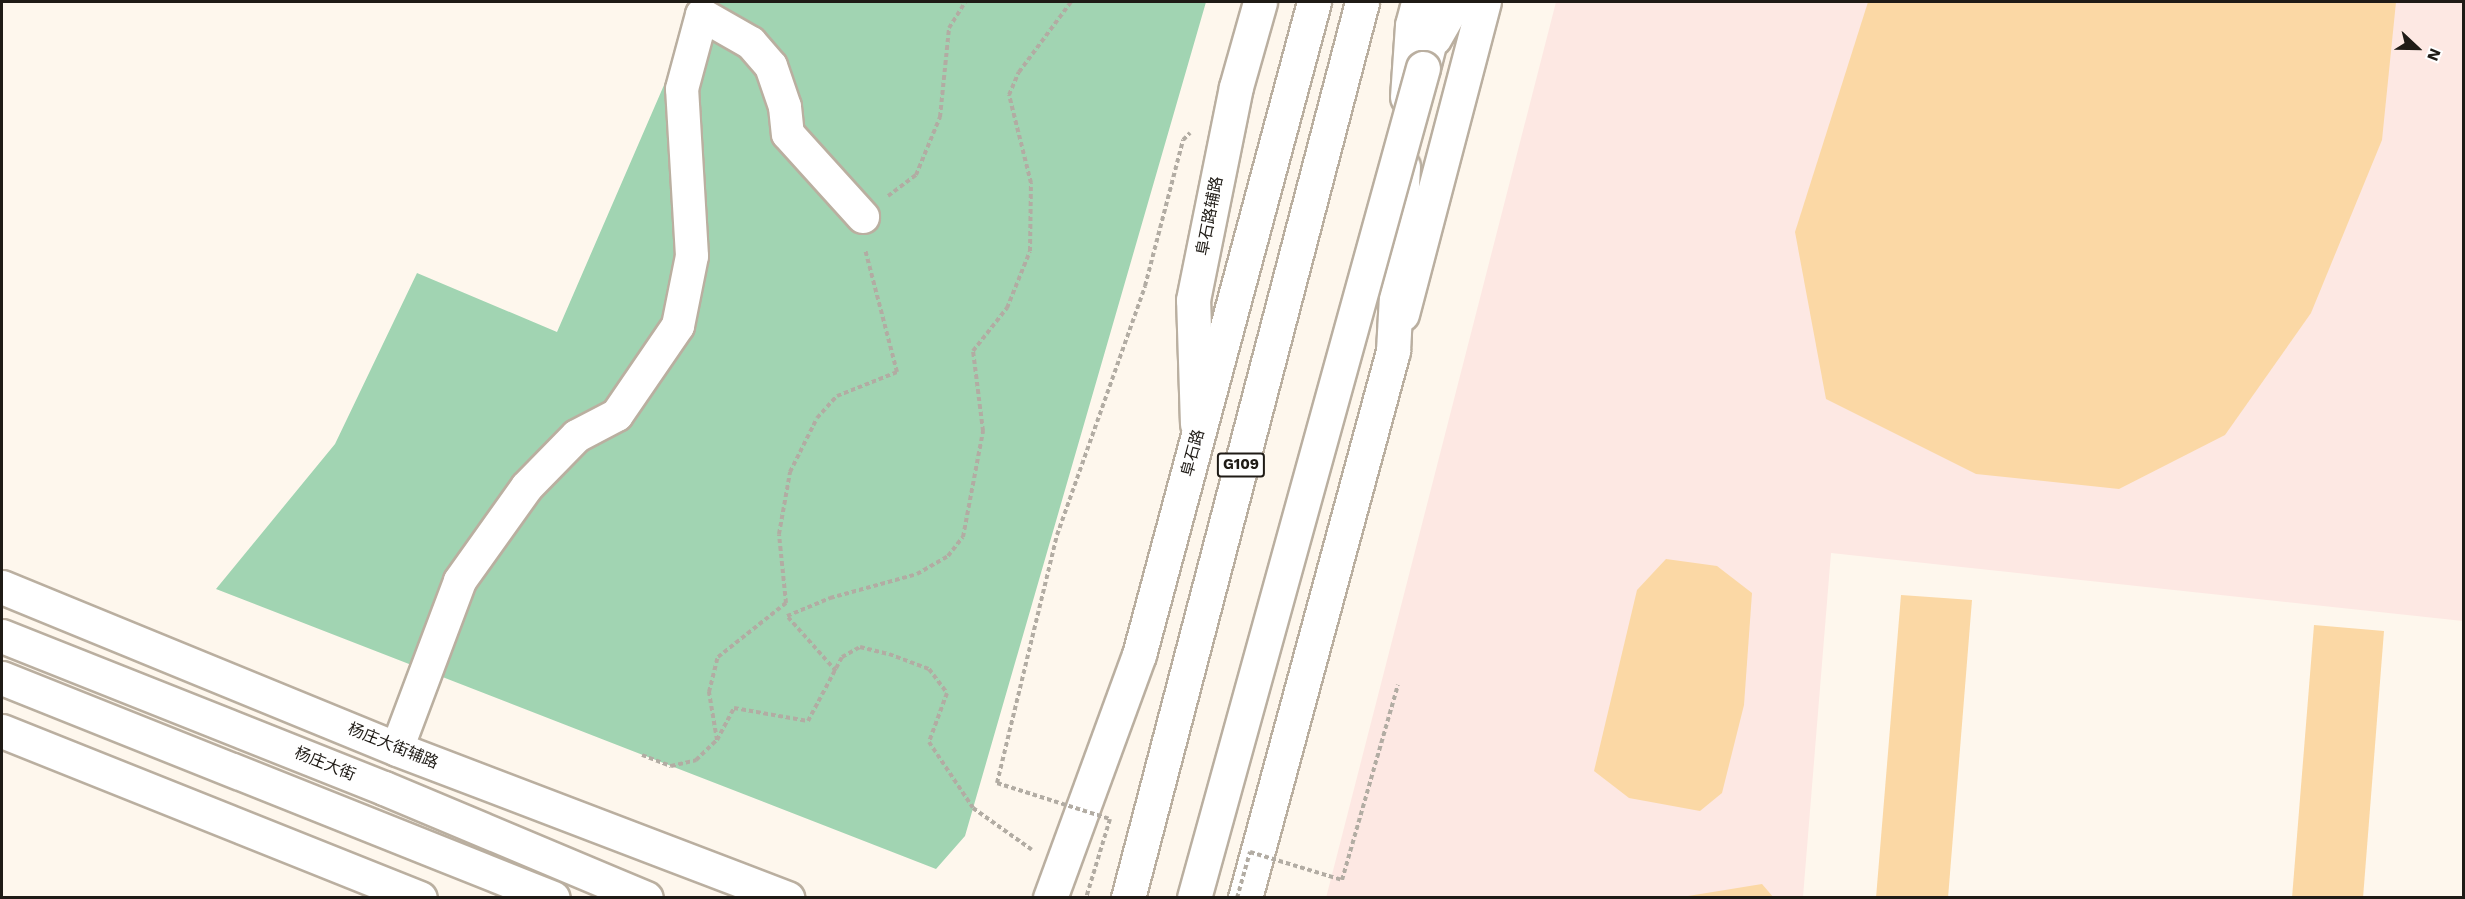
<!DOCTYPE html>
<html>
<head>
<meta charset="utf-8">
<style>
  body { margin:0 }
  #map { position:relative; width:2465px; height:899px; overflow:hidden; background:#fef7ed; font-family:"Work Sans","Noto Sans SC",sans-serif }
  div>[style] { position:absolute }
  .commercial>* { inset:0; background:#fde8e3 }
  .green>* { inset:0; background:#a1d4b2 }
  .building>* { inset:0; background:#fbd8a5 }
  .path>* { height:4px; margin-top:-2px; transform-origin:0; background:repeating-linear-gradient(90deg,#b2aca3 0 4.5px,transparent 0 7.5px) }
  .roads { filter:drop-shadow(2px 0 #baafa0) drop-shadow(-2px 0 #baafa0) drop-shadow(0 2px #baafa0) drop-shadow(0 -2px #baafa0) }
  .service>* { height:21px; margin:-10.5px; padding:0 10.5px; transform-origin:10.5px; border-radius:10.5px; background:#fff }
  .pedestrian>* { height:32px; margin:-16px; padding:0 16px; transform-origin:16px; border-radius:16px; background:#fff }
  .tertiary>* { height:33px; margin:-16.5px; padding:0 16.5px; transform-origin:16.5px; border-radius:16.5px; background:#fff }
  .secondary>* { height:33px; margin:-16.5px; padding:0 16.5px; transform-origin:16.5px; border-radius:16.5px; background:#fff }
  .trunk>* { height:33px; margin:-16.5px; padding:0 16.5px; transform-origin:16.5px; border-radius:16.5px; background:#fff }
  .path-bridge>* { height:4px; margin-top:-2px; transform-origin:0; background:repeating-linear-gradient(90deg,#b2aca3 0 4.5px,transparent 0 7.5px) }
  .bridges { filter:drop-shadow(2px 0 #baafa0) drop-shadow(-2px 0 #baafa0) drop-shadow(0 2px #baafa0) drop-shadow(0 -2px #baafa0) }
  .trunk-bridge>* { height:33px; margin:-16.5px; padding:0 16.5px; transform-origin:16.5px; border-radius:16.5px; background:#fff }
  span { translate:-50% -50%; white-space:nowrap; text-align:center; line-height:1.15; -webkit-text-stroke:4.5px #fff; paint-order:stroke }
  .shield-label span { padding:2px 4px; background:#fff; border:2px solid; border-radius:4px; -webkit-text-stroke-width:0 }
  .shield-label { font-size:15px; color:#1f1b16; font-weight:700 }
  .street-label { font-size:16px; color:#1f1b16 }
  .frame { position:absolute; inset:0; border:3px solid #1f1b16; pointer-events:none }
  .north { position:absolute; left:2387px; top:18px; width:60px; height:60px; -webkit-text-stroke:4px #fff; paint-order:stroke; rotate:112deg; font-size:16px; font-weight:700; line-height:24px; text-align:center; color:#1f1b16 }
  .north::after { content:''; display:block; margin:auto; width:21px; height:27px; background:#1f1b16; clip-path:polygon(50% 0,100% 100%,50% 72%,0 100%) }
</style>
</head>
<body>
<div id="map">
  <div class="commercial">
    <div style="clip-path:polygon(1556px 2px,2463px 2px,2463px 621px,1831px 553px,1803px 897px,1326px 898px)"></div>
  </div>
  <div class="green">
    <div style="clip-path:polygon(700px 2px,1206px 2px,965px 836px,936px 869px,216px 589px,335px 444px,417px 273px,557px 332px)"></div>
  </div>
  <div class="building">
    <div style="clip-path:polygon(1868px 2px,2396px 2px,2382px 140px,2311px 313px,2225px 435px,2119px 489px,1976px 474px,1826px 399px,1795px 232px)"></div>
    <div style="clip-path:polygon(1666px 559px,1717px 566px,1752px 593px,1744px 705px,1722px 793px,1700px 811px,1629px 798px,1594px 771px,1637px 590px)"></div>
    <div style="clip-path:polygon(1901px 595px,1972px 600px,1948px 898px,1876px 898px)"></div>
    <div style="clip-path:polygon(2314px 625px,2384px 631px,2363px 898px,2292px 898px)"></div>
    <div style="clip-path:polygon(1762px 884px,1774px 898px,1688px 898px,1688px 896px)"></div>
  </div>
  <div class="path">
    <div style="left:888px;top:196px;width:35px;rotate:-37deg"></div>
    <div style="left:916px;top:175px;width:63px;rotate:-67.5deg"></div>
    <div style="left:940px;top:117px;width:89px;rotate:-84.2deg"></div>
    <div style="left:949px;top:28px;width:31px;rotate:-58deg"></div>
    <div style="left:836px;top:671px;width:74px;rotate:-131.7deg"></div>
    <div style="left:787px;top:616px;width:47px;rotate:-22.7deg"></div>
    <div style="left:830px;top:598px;width:90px;rotate:-15.4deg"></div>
    <div style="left:917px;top:574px;width:36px;rotate:-30deg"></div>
    <div style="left:948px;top:556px;width:24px;rotate:-52deg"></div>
    <div style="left:963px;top:537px;width:108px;rotate:-79.3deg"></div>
    <div style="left:983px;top:431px;width:81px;rotate:-97.1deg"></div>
    <div style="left:973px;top:351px;width:55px;rotate:-51.7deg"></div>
    <div style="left:1007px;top:308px;width:61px;rotate:-68deg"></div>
    <div style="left:1030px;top:251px;width:68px;rotate:-89.2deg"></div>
    <div style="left:1031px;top:183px;width:91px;rotate:-104deg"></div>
    <div style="left:1009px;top:95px;width:25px;rotate:-67deg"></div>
    <div style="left:1019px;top:72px;width:87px;rotate:-53.4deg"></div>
    <div style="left:717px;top:740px;width:49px;rotate:-99.5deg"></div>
    <div style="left:709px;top:692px;width:36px;rotate:-76deg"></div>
    <div style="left:718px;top:657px;width:87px;rotate:-38.5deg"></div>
    <div style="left:786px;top:603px;width:69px;rotate:-95.8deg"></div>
    <div style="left:779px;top:534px;width:63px;rotate:-79.9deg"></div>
    <div style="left:790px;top:472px;width:60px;rotate:-63.4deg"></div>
    <div style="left:817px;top:418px;width:30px;rotate:-48deg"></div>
    <div style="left:837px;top:396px;width:65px;rotate:-21.8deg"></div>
    <div style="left:897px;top:372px;width:127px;rotate:-104.6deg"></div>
    <div style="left:642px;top:755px;width:31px;rotate:21deg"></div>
    <div style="left:671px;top:766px;width:26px;rotate:-13deg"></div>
    <div style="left:696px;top:760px;width:29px;rotate:-44deg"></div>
    <div style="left:717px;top:740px;width:36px;rotate:-62deg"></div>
    <div style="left:734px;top:708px;width:75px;rotate:10deg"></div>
    <div style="left:808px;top:721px;width:72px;rotate:-62deg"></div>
    <div style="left:842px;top:657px;width:21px;rotate:-29deg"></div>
    <div style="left:860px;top:647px;width:30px;rotate:14deg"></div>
    <div style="left:889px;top:654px;width:43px;rotate:20.6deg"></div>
    <div style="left:929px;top:669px;width:30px;rotate:53deg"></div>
    <div style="left:947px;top:693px;width:52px;rotate:110.2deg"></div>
    <div style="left:929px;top:742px;width:79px;rotate:56.3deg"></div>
    <div style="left:973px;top:808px;width:72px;rotate:35.4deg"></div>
    <div style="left:997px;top:783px;width:255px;rotate:-76.4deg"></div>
    <div style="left:1057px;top:535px;width:264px;rotate:-70.5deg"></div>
    <div style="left:1145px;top:286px;width:151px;rotate:-75.4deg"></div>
    <div style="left:1183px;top:140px;width:10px;rotate:-45deg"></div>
    <div style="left:1342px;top:880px;width:203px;rotate:-74deg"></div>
  </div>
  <div class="roads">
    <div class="service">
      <div style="left:1439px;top:42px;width:46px;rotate:-60.1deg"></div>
    </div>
    <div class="pedestrian">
      <div style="left:397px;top:749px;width:179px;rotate:-69.4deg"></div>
      <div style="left:460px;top:581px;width:115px;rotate:-54.5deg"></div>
      <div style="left:527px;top:487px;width:71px;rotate:-45.6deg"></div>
      <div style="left:577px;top:436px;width:45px;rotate:-27.7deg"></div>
      <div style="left:617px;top:415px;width:108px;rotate:-55.6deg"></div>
      <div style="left:678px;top:326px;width:71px;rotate:-78.7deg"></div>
      <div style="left:692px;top:256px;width:167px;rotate:-93.4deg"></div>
      <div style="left:682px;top:89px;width:77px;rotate:-74.9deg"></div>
      <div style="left:702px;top:15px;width:56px;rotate:29.7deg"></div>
      <div style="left:751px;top:43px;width:30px;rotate:49deg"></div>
      <div style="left:771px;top:66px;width:43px;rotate:71.1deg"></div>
      <div style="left:785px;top:107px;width:27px;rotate:84deg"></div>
      <div style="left:788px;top:134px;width:112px;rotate:47.9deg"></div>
    </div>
    <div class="tertiary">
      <div style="left:1402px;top:314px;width:323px;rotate:-75.3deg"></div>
      <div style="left:1197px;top:424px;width:124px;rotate:-91.8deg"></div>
      <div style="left:1193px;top:300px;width:217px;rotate:-78.6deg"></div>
      <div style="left:1236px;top:87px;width:88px;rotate:-74.2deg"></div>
      <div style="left:2px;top:587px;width:427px;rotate:22.3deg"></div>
      <div style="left:397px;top:749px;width:418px;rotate:20.9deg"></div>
      <div style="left:2px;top:731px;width:450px;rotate:21.8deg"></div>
    </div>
    <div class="secondary">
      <div style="left:1407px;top:97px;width:72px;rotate:-86deg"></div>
      <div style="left:1412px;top:25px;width:24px;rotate:-75deg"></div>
      <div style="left:2px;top:636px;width:411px;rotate:21.7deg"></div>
      <div style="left:384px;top:788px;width:284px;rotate:22.8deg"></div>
      <div style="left:2px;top:678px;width:593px;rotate:21.77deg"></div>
      <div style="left:1050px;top:898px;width:259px;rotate:-69.9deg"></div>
      <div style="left:1139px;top:655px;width:676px;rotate:-75deg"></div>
      <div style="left:1245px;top:898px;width:567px;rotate:-74.86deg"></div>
      <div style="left:1393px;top:351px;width:185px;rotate:-86.9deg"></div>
    </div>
    <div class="trunk">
      <div style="left:1423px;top:68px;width:68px;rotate:-75.6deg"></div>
      <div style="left:1128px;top:898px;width:926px;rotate:-75.36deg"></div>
    </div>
  </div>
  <div class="path-bridge">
    <div style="left:997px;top:783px;width:119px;rotate:17.7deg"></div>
    <div style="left:1110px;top:819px;width:83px;rotate:106.9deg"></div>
    <div style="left:1237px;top:898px;width:48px;rotate:-74.2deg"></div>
    <div style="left:1250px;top:852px;width:96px;rotate:16.9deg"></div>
  </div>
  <div class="bridges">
    <div class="trunk-bridge">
      <div style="left:1194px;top:898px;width:861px;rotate:-74.58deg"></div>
    </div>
  </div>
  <div class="shield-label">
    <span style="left:1241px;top:465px">G109</span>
  </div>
  <div class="street-label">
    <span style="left:1210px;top:216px;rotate:-79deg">阜石路辅路</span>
    <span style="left:1193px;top:453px;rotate:-75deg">阜石路</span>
    <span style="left:393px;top:746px;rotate:22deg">杨庄大街辅路</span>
    <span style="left:325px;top:764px;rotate:22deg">杨庄大街</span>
  </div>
  <div class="frame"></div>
  <div class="north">N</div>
</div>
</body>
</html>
